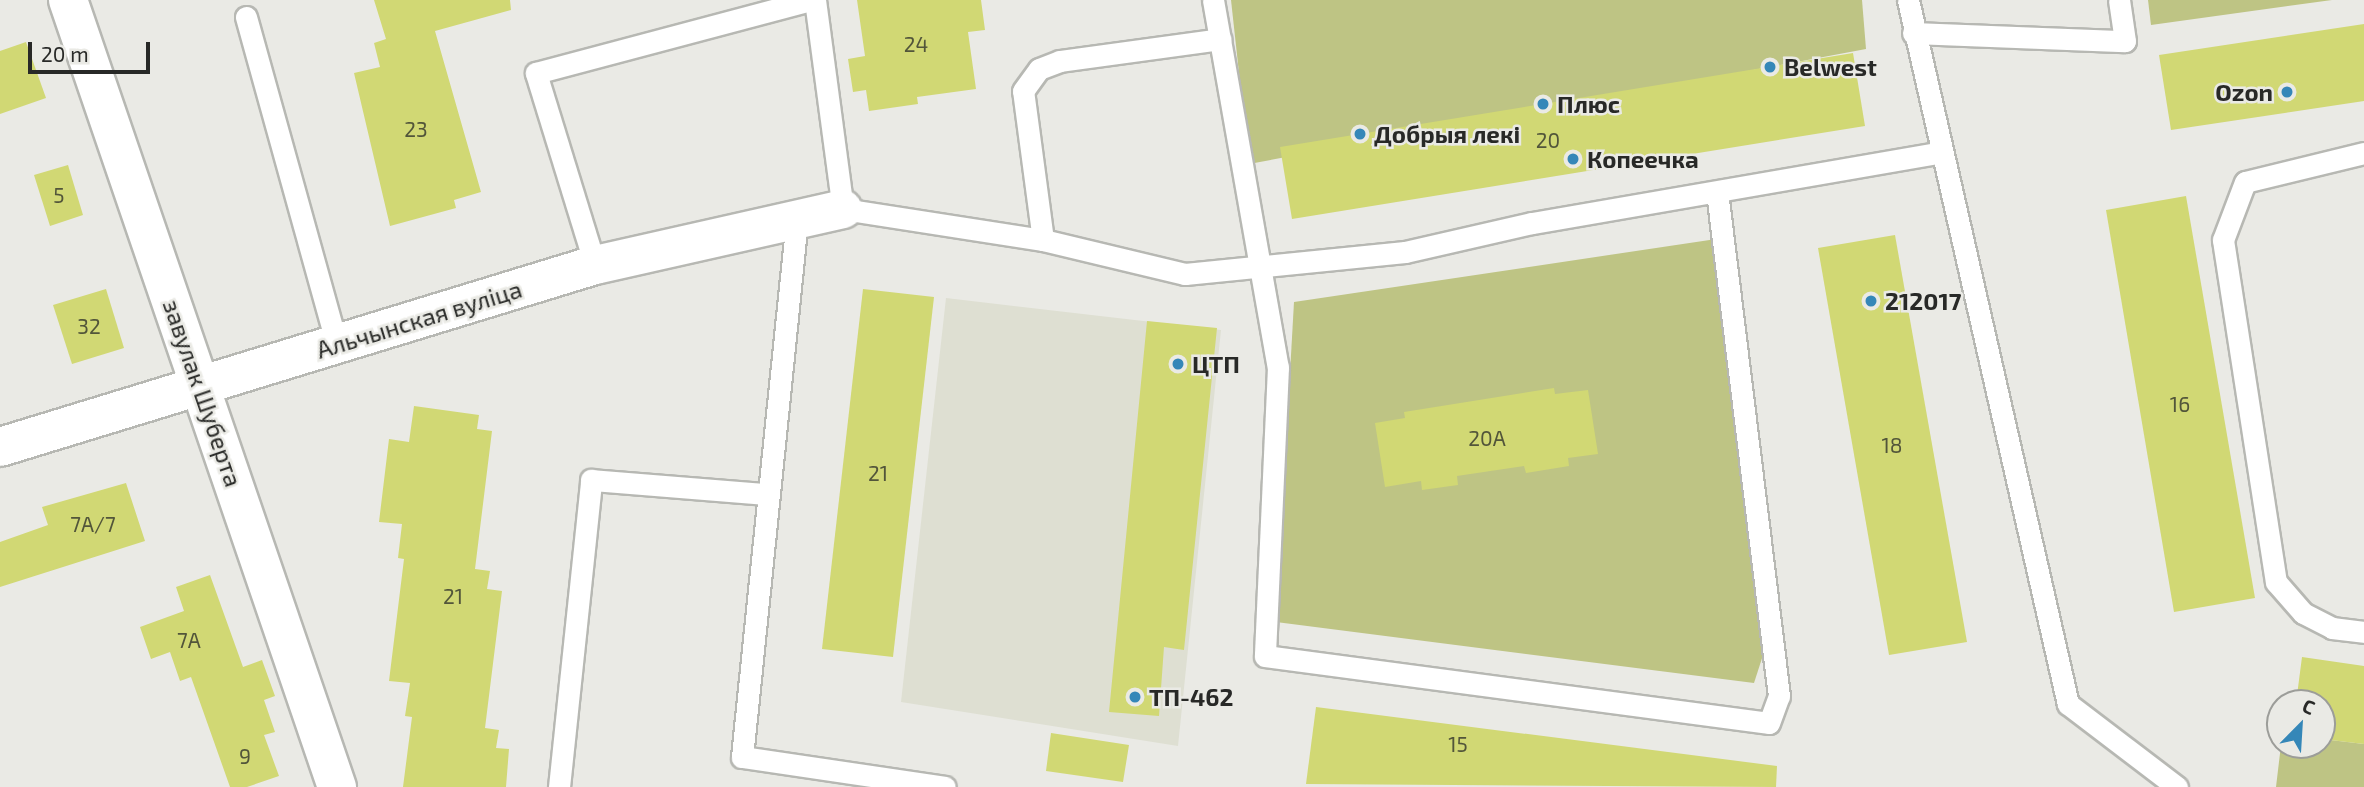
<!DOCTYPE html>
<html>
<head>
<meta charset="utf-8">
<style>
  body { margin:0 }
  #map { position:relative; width:2364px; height:787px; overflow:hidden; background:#eaeae5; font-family:"Exo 2",sans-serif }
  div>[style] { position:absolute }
  .built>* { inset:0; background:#dedfd2 }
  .green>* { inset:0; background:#bec484 }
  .building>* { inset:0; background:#d1d874 }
  .roads { filter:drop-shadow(2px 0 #b7b8b3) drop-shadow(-2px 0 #b7b8b3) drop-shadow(0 2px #b7b8b3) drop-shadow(0 -2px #b7b8b3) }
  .lane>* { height:21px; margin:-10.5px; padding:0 10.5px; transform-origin:10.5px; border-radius:10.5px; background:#fff }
  .street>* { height:38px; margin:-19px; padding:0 19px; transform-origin:19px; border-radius:19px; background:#fff }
  .dots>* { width:19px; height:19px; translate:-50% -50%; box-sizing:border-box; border:4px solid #eaeae5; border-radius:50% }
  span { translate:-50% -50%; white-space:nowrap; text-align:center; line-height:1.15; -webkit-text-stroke:5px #eaeae5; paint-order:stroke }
  .number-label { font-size:21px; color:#52553a }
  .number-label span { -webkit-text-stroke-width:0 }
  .poi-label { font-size:24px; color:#282927; font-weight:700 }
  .left { translate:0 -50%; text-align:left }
  .right { translate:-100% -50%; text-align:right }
  .street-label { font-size:24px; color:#282927 }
  .north { position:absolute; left:2266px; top:689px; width:70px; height:70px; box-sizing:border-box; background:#eaeae5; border:2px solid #9c9d99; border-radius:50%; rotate:24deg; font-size:19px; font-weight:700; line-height:28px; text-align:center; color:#282927 }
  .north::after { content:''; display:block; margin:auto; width:24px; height:32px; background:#3587b8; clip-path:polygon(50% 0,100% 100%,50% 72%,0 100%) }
  .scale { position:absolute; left:28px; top:42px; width:122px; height:32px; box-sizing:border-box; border:4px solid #282927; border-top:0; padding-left:9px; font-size:21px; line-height:24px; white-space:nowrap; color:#282927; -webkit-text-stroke:5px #eaeae5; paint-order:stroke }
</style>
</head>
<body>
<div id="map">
  <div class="built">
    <div style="clip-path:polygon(946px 298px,1221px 330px,1178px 746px,901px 702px)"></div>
  </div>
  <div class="green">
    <div style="clip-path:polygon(1231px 0,1862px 0,1866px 49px,1249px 164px)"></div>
    <div style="clip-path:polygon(2148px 0,2332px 0,2151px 25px)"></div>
    <div style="clip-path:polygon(1723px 238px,1775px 618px,1754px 683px,1276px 622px,1294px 302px)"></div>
    <div style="clip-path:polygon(2322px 739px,2364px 744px,2364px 787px,2276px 787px,2281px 745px,2322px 745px)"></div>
  </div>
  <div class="building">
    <div style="clip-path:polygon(374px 0,510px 0,511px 10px,435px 31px,481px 192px,454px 200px,456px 208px,390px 226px,354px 73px,380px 67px,374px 43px,386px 39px)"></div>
    <div style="clip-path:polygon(857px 0,981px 0,985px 30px,968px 32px,976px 89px,917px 97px,918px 104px,869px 111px,866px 90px,853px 92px,848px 59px,865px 56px)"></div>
    <div style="clip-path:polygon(2364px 24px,2364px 101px,2171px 130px,2159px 55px)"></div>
    <div style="clip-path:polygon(26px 42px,46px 98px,0 114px,0 51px)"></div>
    <div style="clip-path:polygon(1853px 53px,1865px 126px,1292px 219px,1280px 147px)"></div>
    <div style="clip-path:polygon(68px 165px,83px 215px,50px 226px,34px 175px)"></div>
    <div style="clip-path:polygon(2186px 196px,2255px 598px,2174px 612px,2106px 210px)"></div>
    <div style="clip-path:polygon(1895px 235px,1967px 642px,1889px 655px,1818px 248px)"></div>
    <div style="clip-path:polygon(106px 289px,124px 348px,72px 364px,53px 305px)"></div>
    <div style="clip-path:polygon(863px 289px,934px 297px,893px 657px,822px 649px)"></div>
    <div style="clip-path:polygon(1147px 321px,1217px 328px,1184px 650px,1164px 647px,1159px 716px,1109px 712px)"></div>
    <div style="clip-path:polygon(1554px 388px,1555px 394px,1588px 390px,1598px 454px,1568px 458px,1569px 466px,1526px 473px,1524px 466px,1457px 476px,1458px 485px,1422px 490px,1421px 481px,1385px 487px,1375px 423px,1405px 418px,1404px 412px)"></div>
    <div style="clip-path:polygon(414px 406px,479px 415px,477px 429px,492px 431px,475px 569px,490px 571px,487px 589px,502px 591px,485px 728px,499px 730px,496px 748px,509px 749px,506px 787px,403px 787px,412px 717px,405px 716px,410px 683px,389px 681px,404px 559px,398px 558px,402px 524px,379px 522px,389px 439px,409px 442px)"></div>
    <div style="clip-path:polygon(126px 483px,145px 541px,0 587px,0 542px,48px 525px,42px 507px)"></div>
    <div style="clip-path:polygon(210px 575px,243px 667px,262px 660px,275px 696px,264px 700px,275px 732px,264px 735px,279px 776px,247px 787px,230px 787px,191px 677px,180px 681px,170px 652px,151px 659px,140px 627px,184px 611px,176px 587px)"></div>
    <div style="clip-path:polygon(2302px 657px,2364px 666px,2364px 744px,2322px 739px,2322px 703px,2296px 703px)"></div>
    <div style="clip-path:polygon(1316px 707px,1777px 766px,1776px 787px,1306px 784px)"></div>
    <div style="clip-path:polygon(1051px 733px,1129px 745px,1123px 782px,1046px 771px)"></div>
  </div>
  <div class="roads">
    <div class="lane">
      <div style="left:815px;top:0;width:211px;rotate:82.4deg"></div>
      <div style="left:843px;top:209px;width:202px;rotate:8.8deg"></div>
      <div style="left:1043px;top:240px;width:146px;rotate:13.5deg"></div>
      <div style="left:1185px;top:274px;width:221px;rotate:-5.7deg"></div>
      <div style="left:1405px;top:252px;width:130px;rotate:-12.9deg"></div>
      <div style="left:1532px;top:223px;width:413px;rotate:-9.8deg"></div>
      <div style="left:1213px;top:0;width:373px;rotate:80deg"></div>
      <div style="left:1278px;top:367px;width:289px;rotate:92.6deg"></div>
      <div style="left:1265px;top:656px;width:508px;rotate:7.57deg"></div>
      <div style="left:1769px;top:723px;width:29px;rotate:-70deg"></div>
      <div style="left:1779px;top:696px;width:508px;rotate:-97.01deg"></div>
      <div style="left:1908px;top:0;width:722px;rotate:77.2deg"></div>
      <div style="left:2068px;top:704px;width:137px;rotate:37.3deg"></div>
      <div style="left:246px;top:17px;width:340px;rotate:74.5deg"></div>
      <div style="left:1913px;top:33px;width:212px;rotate:2.2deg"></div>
      <div style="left:2125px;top:41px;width:41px;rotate:-98.3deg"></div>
      <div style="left:2364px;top:153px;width:122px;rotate:166.3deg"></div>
      <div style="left:2245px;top:182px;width:62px;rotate:110.8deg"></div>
      <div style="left:2223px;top:240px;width:346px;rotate:81.2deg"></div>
      <div style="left:2276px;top:582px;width:41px;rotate:48.9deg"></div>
      <div style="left:2303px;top:613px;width:33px;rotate:27deg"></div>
      <div style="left:2332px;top:628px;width:32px;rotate:7deg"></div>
      <div style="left:797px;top:219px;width:541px;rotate:95.84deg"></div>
      <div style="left:742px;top:757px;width:205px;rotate:8.4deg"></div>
      <div style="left:1043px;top:240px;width:150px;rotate:-97.6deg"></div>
      <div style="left:1023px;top:91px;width:27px;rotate:-54deg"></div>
      <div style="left:1039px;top:69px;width:22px;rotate:-21deg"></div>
      <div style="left:1060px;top:61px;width:162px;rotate:-7.8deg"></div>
      <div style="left:595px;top:265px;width:201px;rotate:-107.1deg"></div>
      <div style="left:536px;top:73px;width:284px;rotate:-14.9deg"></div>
      <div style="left:559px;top:787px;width:309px;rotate:-84deg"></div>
      <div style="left:591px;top:480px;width:175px;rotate:4.6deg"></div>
    </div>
    <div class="street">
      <div style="left:68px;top:0;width:832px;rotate:71.13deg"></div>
      <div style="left:0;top:447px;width:622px;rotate:-17.01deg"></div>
      <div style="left:595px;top:265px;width:254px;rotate:-12.7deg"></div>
    </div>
  </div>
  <div class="dots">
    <div style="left:1770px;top:67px;background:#3587b8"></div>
    <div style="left:2287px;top:92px;background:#3587b8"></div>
    <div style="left:1543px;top:104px;background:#3587b8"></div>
    <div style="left:1360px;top:134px;background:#3587b8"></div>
    <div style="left:1573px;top:159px;background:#3587b8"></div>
    <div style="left:1871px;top:301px;background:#3587b8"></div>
    <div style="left:1178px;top:364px;background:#3587b8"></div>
    <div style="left:1135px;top:697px;background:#3587b8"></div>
  </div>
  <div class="number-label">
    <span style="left:916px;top:44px">24</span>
    <span style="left:416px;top:129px">23</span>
    <span style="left:1548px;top:140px">20</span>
    <span style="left:59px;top:195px">5</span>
    <span style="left:89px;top:326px">32</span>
    <span style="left:2180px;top:404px">16</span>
    <span style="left:1487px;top:438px">20А</span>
    <span style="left:1892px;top:445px">18</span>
    <span style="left:878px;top:473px">21</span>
    <span style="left:93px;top:524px">7А/7</span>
    <span style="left:453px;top:596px">21</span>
    <span style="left:189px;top:640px">7А</span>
    <span style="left:1458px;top:744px">15</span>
    <span style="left:245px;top:756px">9</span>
  </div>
  <div class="poi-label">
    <span class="left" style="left:1784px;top:67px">Belwest</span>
    <span class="right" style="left:2273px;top:92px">Ozon</span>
    <span class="left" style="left:1557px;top:104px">Плюс</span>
    <span class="left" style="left:1374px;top:134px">Добрыя лекі</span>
    <span class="left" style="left:1587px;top:159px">Копеечка</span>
    <span class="left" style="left:1885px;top:301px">212017</span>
    <span class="left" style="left:1192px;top:364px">ЦТП</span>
    <span class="left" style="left:1149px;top:697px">ТП-462</span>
  </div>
  <div class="street-label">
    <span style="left:419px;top:319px;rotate:-17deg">Альчынская вуліца</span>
    <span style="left:203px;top:393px;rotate:71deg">завулак Шуберта</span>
  </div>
  <div class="north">С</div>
  <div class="scale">20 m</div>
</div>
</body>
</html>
